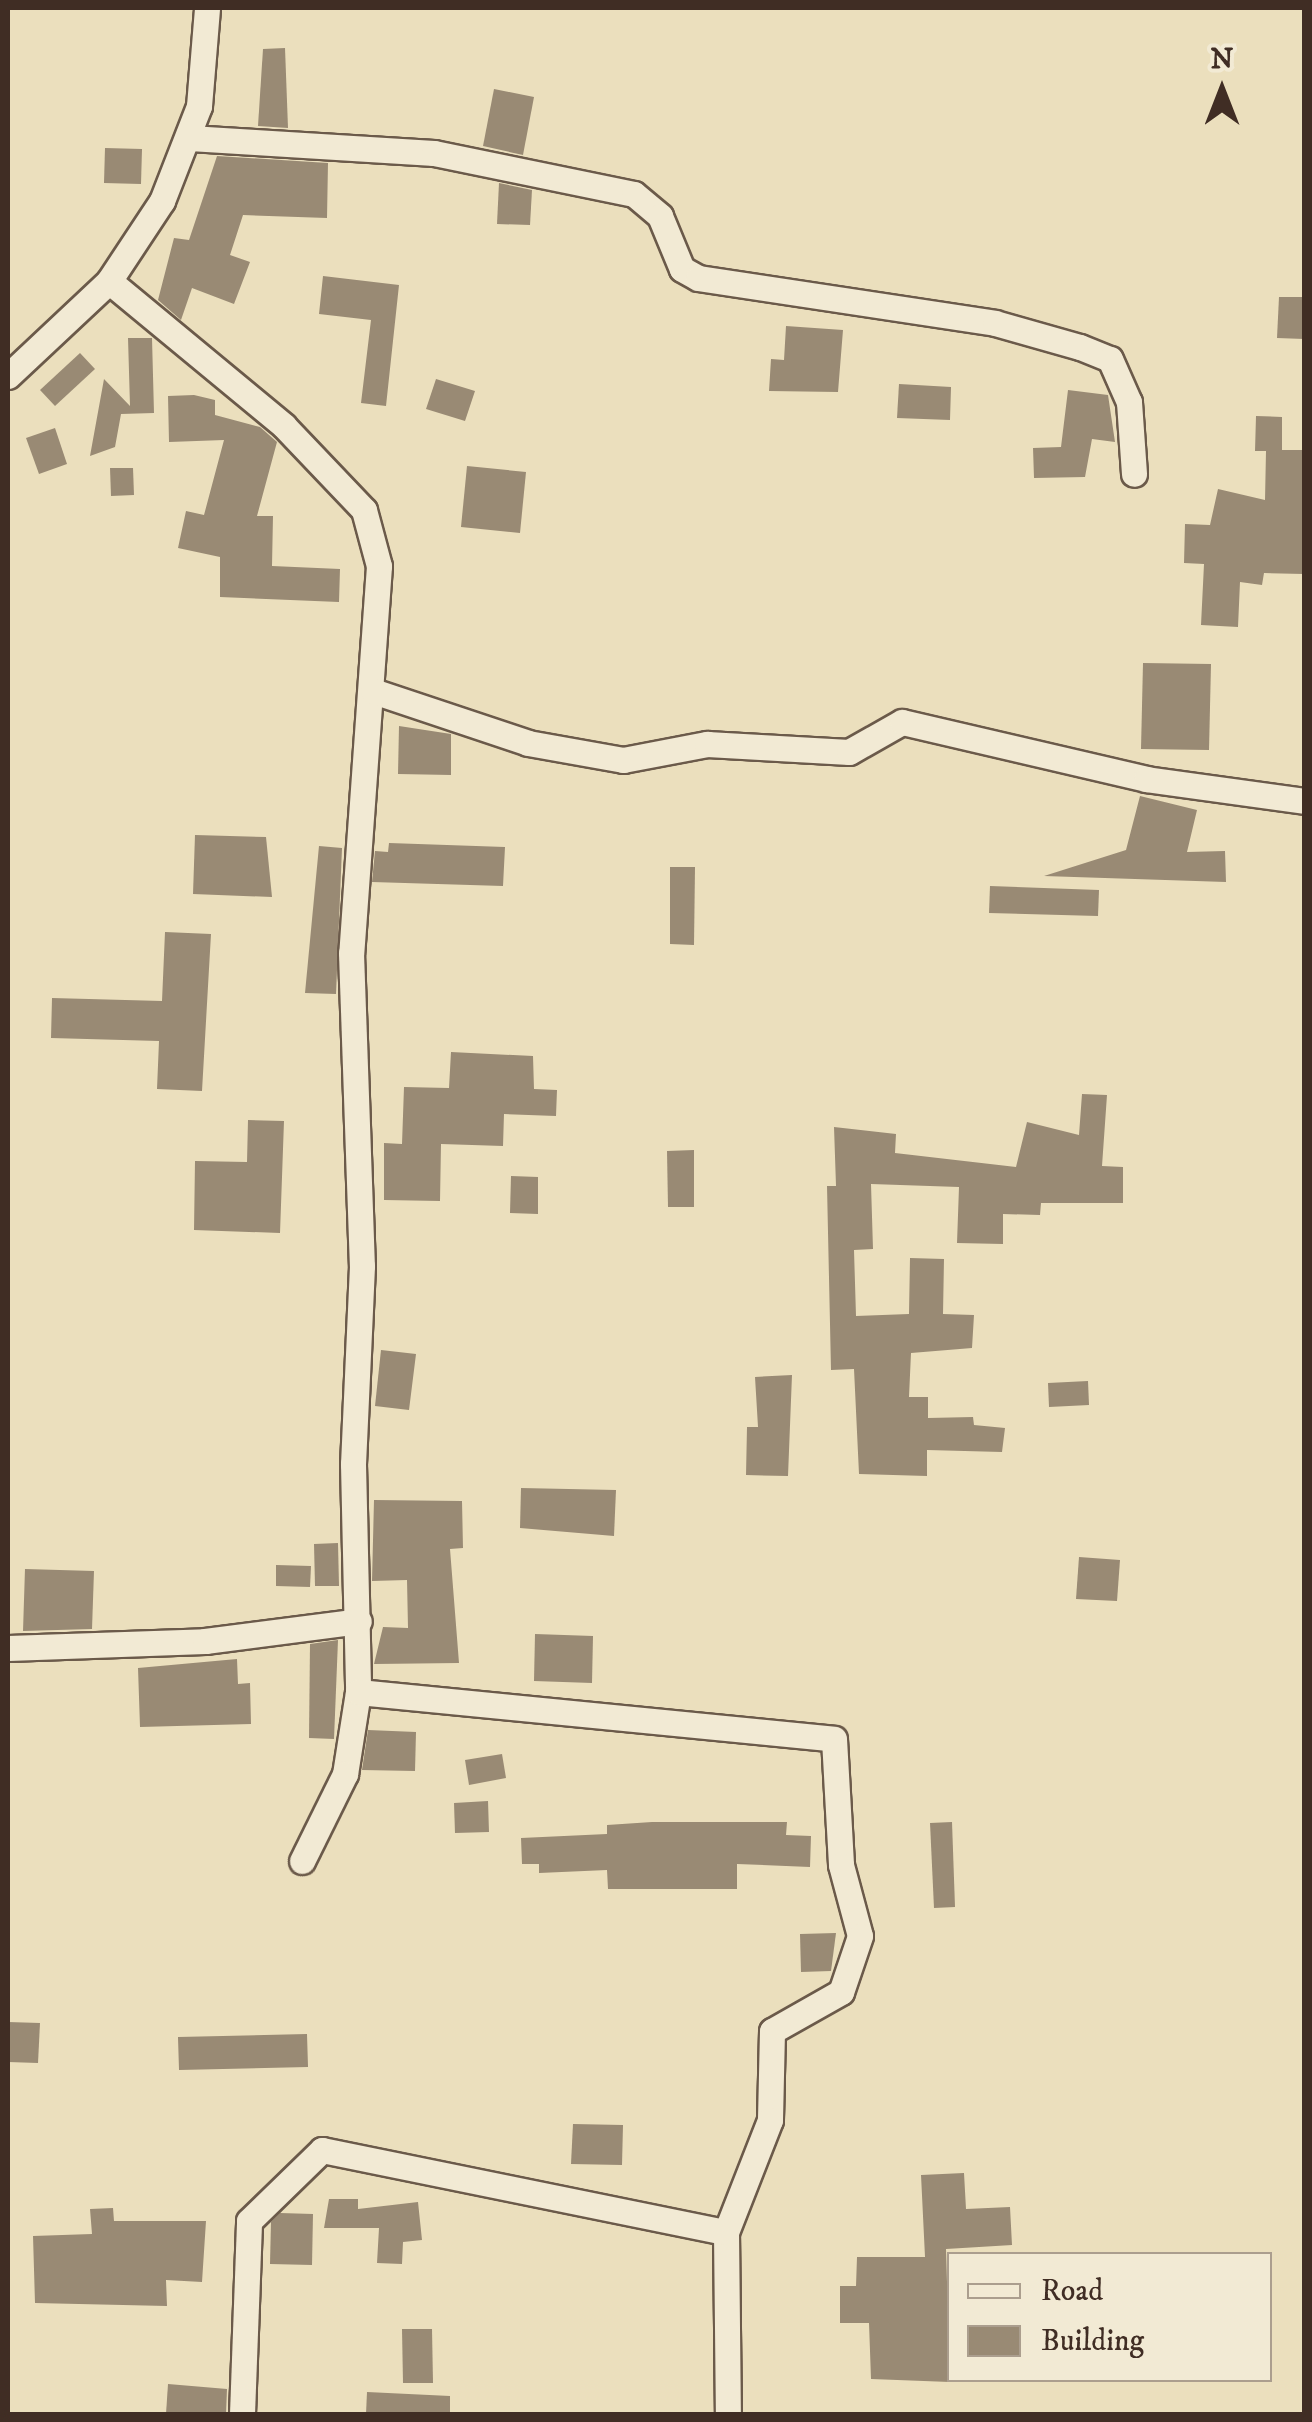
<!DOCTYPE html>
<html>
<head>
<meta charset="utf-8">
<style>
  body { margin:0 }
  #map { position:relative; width:1312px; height:2422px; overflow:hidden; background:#ebdfbd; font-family:"IM FELL DW Pica",serif }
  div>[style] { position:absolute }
  .building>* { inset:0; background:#998a74 }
  .roads { filter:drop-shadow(2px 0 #6b5a4a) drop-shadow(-2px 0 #6b5a4a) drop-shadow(0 2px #6b5a4a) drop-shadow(0 -2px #6b5a4a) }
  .minor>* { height:25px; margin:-12.5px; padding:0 12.5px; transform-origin:12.5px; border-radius:12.5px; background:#f2ead4 }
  span { translate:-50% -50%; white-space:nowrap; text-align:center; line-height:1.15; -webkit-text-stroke:10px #f2ead4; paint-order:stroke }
  .frame { position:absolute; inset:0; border:10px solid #402d24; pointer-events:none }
  .legend { position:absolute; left:947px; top:2252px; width:325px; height:130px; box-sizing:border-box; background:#f2ead4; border:2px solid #ab9e8e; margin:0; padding:12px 18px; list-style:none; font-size:30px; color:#402d24 }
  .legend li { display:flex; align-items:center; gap:20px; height:50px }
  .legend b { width:50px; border:2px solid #ab9e8e }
  .north { position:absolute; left:1172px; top:40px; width:100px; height:100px; -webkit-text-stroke:8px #f2ead4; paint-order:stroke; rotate:0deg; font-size:28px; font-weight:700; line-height:40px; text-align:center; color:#402d24 }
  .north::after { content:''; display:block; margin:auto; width:35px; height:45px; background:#402d24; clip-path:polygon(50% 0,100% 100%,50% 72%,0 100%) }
</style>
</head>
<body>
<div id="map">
  <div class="building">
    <div style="clip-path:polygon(285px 48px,288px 128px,258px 126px,263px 49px)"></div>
    <div style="clip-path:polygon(494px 89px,534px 97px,523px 155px,483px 146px)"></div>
    <div style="clip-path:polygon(105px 148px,142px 149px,141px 184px,104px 183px)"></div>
    <div style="clip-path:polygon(217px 156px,328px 163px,327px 218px,243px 215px,230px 255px,250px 262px,234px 304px,192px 288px,181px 320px,158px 300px,174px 238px,189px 240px)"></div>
    <div style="clip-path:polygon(499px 183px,532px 190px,530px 225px,497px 224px)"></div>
    <div style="clip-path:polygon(323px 276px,399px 285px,386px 406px,361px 403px,371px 320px,319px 314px)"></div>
    <div style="clip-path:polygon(1279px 297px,1304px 297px,1304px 339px,1277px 338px)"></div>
    <div style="clip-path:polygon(786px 326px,843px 330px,838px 392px,769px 391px,771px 359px,784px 360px)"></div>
    <div style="clip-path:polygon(128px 338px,152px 338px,154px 413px,121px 414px,115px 447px,90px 456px,104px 379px,130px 406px)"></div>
    <div style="clip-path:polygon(80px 353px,95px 369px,55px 406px,40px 390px)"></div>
    <div style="clip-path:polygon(436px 379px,475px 391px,465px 421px,426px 409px)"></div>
    <div style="clip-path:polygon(899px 384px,951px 387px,950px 420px,897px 418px)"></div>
    <div style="clip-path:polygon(1068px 390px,1108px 395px,1115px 442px,1092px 439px,1085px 477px,1034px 478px,1033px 448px,1061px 447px)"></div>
    <div style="clip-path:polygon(194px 395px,215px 400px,215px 415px,260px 427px,277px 442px,257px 516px,273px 516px,272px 566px,340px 569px,339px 602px,220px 597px,220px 557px,178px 548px,186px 511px,204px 515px,224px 440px,169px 442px,168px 396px)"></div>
    <div style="clip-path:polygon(1256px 416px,1282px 417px,1282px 450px,1304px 450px,1304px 574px,1264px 573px,1262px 585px,1240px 582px,1238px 627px,1201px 625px,1204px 564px,1184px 563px,1185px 524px,1210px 525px,1218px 489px,1265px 500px,1266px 451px,1255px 451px)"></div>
    <div style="clip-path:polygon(55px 428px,67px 464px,39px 474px,26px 438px)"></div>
    <div style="clip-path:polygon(467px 466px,526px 472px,520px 533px,461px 527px)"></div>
    <div style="clip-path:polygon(110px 468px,133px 468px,134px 495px,111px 496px)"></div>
    <div style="clip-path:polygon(1143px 663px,1211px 664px,1209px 750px,1141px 749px)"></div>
    <div style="clip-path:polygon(399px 726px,451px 734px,451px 775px,398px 774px)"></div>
    <div style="clip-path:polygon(1140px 796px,1197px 810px,1187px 852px,1225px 851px,1226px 882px,1044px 876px,1126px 850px)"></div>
    <div style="clip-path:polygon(195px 835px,266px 837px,272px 897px,193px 894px)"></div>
    <div style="clip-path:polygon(389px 843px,505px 847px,503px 886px,372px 882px,375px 851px,388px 852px)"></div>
    <div style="clip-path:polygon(319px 846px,342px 848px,336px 994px,305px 993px)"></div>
    <div style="clip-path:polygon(670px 867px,695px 867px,694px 945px,670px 944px)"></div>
    <div style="clip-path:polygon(990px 886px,1099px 890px,1098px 916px,989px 913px)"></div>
    <div style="clip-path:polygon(165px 932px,211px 934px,202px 1091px,157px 1089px,159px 1041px,51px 1038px,52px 998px,162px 1001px)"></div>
    <div style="clip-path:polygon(451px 1052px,533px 1056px,534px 1089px,557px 1090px,556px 1116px,504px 1114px,503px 1146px,441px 1144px,440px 1201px,384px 1200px,384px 1143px,402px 1144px,404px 1087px,449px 1088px)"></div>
    <div style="clip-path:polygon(1082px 1094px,1107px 1095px,1102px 1166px,1123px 1167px,1123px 1203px,1041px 1203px,1040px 1215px,1003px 1214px,1003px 1244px,957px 1243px,959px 1187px,871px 1184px,873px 1249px,854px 1250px,856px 1316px,909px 1314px,910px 1258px,944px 1259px,943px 1314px,974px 1315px,972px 1348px,911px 1353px,909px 1397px,928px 1397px,928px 1418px,973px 1417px,974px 1425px,1005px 1428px,1002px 1452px,927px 1450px,927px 1476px,859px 1474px,854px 1369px,831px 1370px,827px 1186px,836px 1186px,834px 1127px,896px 1134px,895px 1153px,1016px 1167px,1027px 1122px,1079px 1135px)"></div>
    <div style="clip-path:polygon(248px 1120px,284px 1121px,280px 1233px,194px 1230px,195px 1161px,247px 1162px)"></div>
    <div style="clip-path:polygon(694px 1150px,694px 1207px,668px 1207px,667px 1151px)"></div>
    <div style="clip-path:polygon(511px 1176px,538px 1177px,538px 1214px,510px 1213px)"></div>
    <div style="clip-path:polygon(381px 1350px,416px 1354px,409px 1410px,375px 1406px)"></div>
    <div style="clip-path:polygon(792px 1375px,788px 1476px,746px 1475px,747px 1427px,758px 1427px,755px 1377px)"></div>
    <div style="clip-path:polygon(1088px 1381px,1089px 1405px,1049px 1407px,1048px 1383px)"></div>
    <div style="clip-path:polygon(521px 1488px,616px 1490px,614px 1536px,520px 1528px)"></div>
    <div style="clip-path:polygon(374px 1500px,462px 1501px,463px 1548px,450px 1549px,459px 1663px,374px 1664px,383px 1627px,408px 1628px,407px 1580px,372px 1581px)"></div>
    <div style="clip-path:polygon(338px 1543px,339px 1586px,315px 1586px,314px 1544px)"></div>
    <div style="clip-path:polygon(1079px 1557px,1120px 1560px,1117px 1601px,1076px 1599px)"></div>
    <div style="clip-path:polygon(276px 1565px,311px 1566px,310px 1587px,276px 1586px)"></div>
    <div style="clip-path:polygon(25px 1569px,94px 1571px,92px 1629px,23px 1631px)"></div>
    <div style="clip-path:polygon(535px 1634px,593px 1636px,592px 1683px,534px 1681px)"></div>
    <div style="clip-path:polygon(338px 1640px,334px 1739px,309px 1738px,310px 1644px)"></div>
    <div style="clip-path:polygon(237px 1659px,238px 1684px,250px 1683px,251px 1724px,140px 1727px,138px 1668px)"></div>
    <div style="clip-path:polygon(368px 1730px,416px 1732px,415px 1771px,362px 1770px)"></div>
    <div style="clip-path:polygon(502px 1754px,506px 1778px,469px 1785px,465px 1760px)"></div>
    <div style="clip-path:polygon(488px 1801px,489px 1832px,455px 1833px,454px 1803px)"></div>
    <div style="clip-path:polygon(652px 1822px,787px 1822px,786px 1835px,811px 1836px,810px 1867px,737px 1864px,737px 1889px,608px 1889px,607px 1870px,539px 1873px,539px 1864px,522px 1864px,521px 1838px,607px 1834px,607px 1825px)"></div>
    <div style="clip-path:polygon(952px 1822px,955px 1907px,934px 1908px,930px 1823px)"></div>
    <div style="clip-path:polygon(836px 1933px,831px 1971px,801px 1972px,800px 1934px)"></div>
    <div style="clip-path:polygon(8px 2022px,40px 2023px,38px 2063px,8px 2062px)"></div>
    <div style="clip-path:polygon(307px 2034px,308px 2067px,179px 2070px,178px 2037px)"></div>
    <div style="clip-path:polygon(573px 2124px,623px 2125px,622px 2165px,571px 2164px)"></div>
    <div style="clip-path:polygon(964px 2173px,966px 2209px,1010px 2207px,1012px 2245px,946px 2249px,950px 2382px,871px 2379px,869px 2323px,840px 2323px,840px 2286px,856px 2286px,857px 2257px,925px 2257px,921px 2175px)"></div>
    <div style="clip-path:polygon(329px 2199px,358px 2199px,358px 2209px,418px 2202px,422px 2240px,403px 2242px,402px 2264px,377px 2263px,379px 2228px,324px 2228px)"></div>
    <div style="clip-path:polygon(113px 2208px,114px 2221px,206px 2221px,202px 2282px,166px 2280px,167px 2306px,35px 2303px,33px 2236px,92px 2234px,90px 2209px)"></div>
    <div style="clip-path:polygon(280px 2213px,313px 2214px,312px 2265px,270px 2264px,271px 2222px)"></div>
    <div style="clip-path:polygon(402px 2329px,432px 2329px,433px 2383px,403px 2383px)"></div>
    <div style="clip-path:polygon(168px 2384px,227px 2389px,226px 2414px,166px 2414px)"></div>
    <div style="clip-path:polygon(367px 2392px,450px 2396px,450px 2414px,366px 2414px)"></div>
  </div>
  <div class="roads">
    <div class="minor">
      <div style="left:190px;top:138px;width:244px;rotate:3.5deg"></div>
      <div style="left:434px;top:153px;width:204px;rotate:11.6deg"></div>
      <div style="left:634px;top:194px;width:34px;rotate:40deg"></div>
      <div style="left:660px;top:216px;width:57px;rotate:67.5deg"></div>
      <div style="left:682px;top:269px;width:18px;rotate:29deg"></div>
      <div style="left:698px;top:278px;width:300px;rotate:8.6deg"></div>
      <div style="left:995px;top:323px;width:88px;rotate:15.8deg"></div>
      <div style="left:1080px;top:347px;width:32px;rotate:22deg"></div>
      <div style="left:1110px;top:359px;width:47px;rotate:66.2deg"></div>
      <div style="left:1129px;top:402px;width:72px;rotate:86deg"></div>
      <div style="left:109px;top:281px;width:227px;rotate:39.6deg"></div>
      <div style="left:284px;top:426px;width:116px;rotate:46.4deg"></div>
      <div style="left:364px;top:510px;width:58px;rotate:75deg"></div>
      <div style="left:379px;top:566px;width:388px;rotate:94.1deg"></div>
      <div style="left:351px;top:953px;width:313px;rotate:88deg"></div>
      <div style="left:362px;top:1266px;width:198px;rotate:92.6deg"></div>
      <div style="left:353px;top:1464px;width:228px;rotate:88.7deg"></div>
      <div style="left:358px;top:1692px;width:83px;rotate:99deg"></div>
      <div style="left:345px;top:1774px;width:97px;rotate:116.3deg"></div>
      <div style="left:8px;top:376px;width:139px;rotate:-43.2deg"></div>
      <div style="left:109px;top:281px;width:96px;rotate:-56.5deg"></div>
      <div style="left:162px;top:201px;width:102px;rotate:-68.7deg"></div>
      <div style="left:199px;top:106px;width:98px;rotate:-85.3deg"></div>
      <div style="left:373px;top:691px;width:163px;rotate:18.5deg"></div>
      <div style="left:528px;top:743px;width:97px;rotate:10.1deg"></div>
      <div style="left:623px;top:760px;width:86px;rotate:-10.8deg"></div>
      <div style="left:707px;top:744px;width:142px;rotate:3.2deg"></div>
      <div style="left:849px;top:752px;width:61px;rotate:-29.5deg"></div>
      <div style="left:902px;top:722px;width:251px;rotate:13.1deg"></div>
      <div style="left:1146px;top:779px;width:160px;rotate:7.9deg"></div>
      <div style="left:8px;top:1648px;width:197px;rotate:-2deg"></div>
      <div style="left:205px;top:1641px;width:155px;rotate:-7.4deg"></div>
      <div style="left:358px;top:1692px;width:478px;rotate:5.6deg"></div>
      <div style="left:834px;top:1739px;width:126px;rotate:86.8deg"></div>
      <div style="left:841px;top:1865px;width:73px;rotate:75deg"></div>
      <div style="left:860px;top:1936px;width:59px;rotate:108.7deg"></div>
      <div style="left:841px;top:1992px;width:79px;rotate:150.5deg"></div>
      <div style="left:772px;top:2031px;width:89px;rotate:91.3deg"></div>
      <div style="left:770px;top:2120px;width:120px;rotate:111.4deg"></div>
      <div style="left:726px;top:2232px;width:182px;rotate:89.4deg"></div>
      <div style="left:242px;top:2414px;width:193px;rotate:-87.9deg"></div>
      <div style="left:249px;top:2221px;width:102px;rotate:-44.2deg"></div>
      <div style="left:322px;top:2150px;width:412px;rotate:11.5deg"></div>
    </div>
  </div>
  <div class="frame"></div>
  <ul class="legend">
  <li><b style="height:12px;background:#f2ead4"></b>Road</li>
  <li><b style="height:28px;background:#998a74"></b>Building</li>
  </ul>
  <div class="north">N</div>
</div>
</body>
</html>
